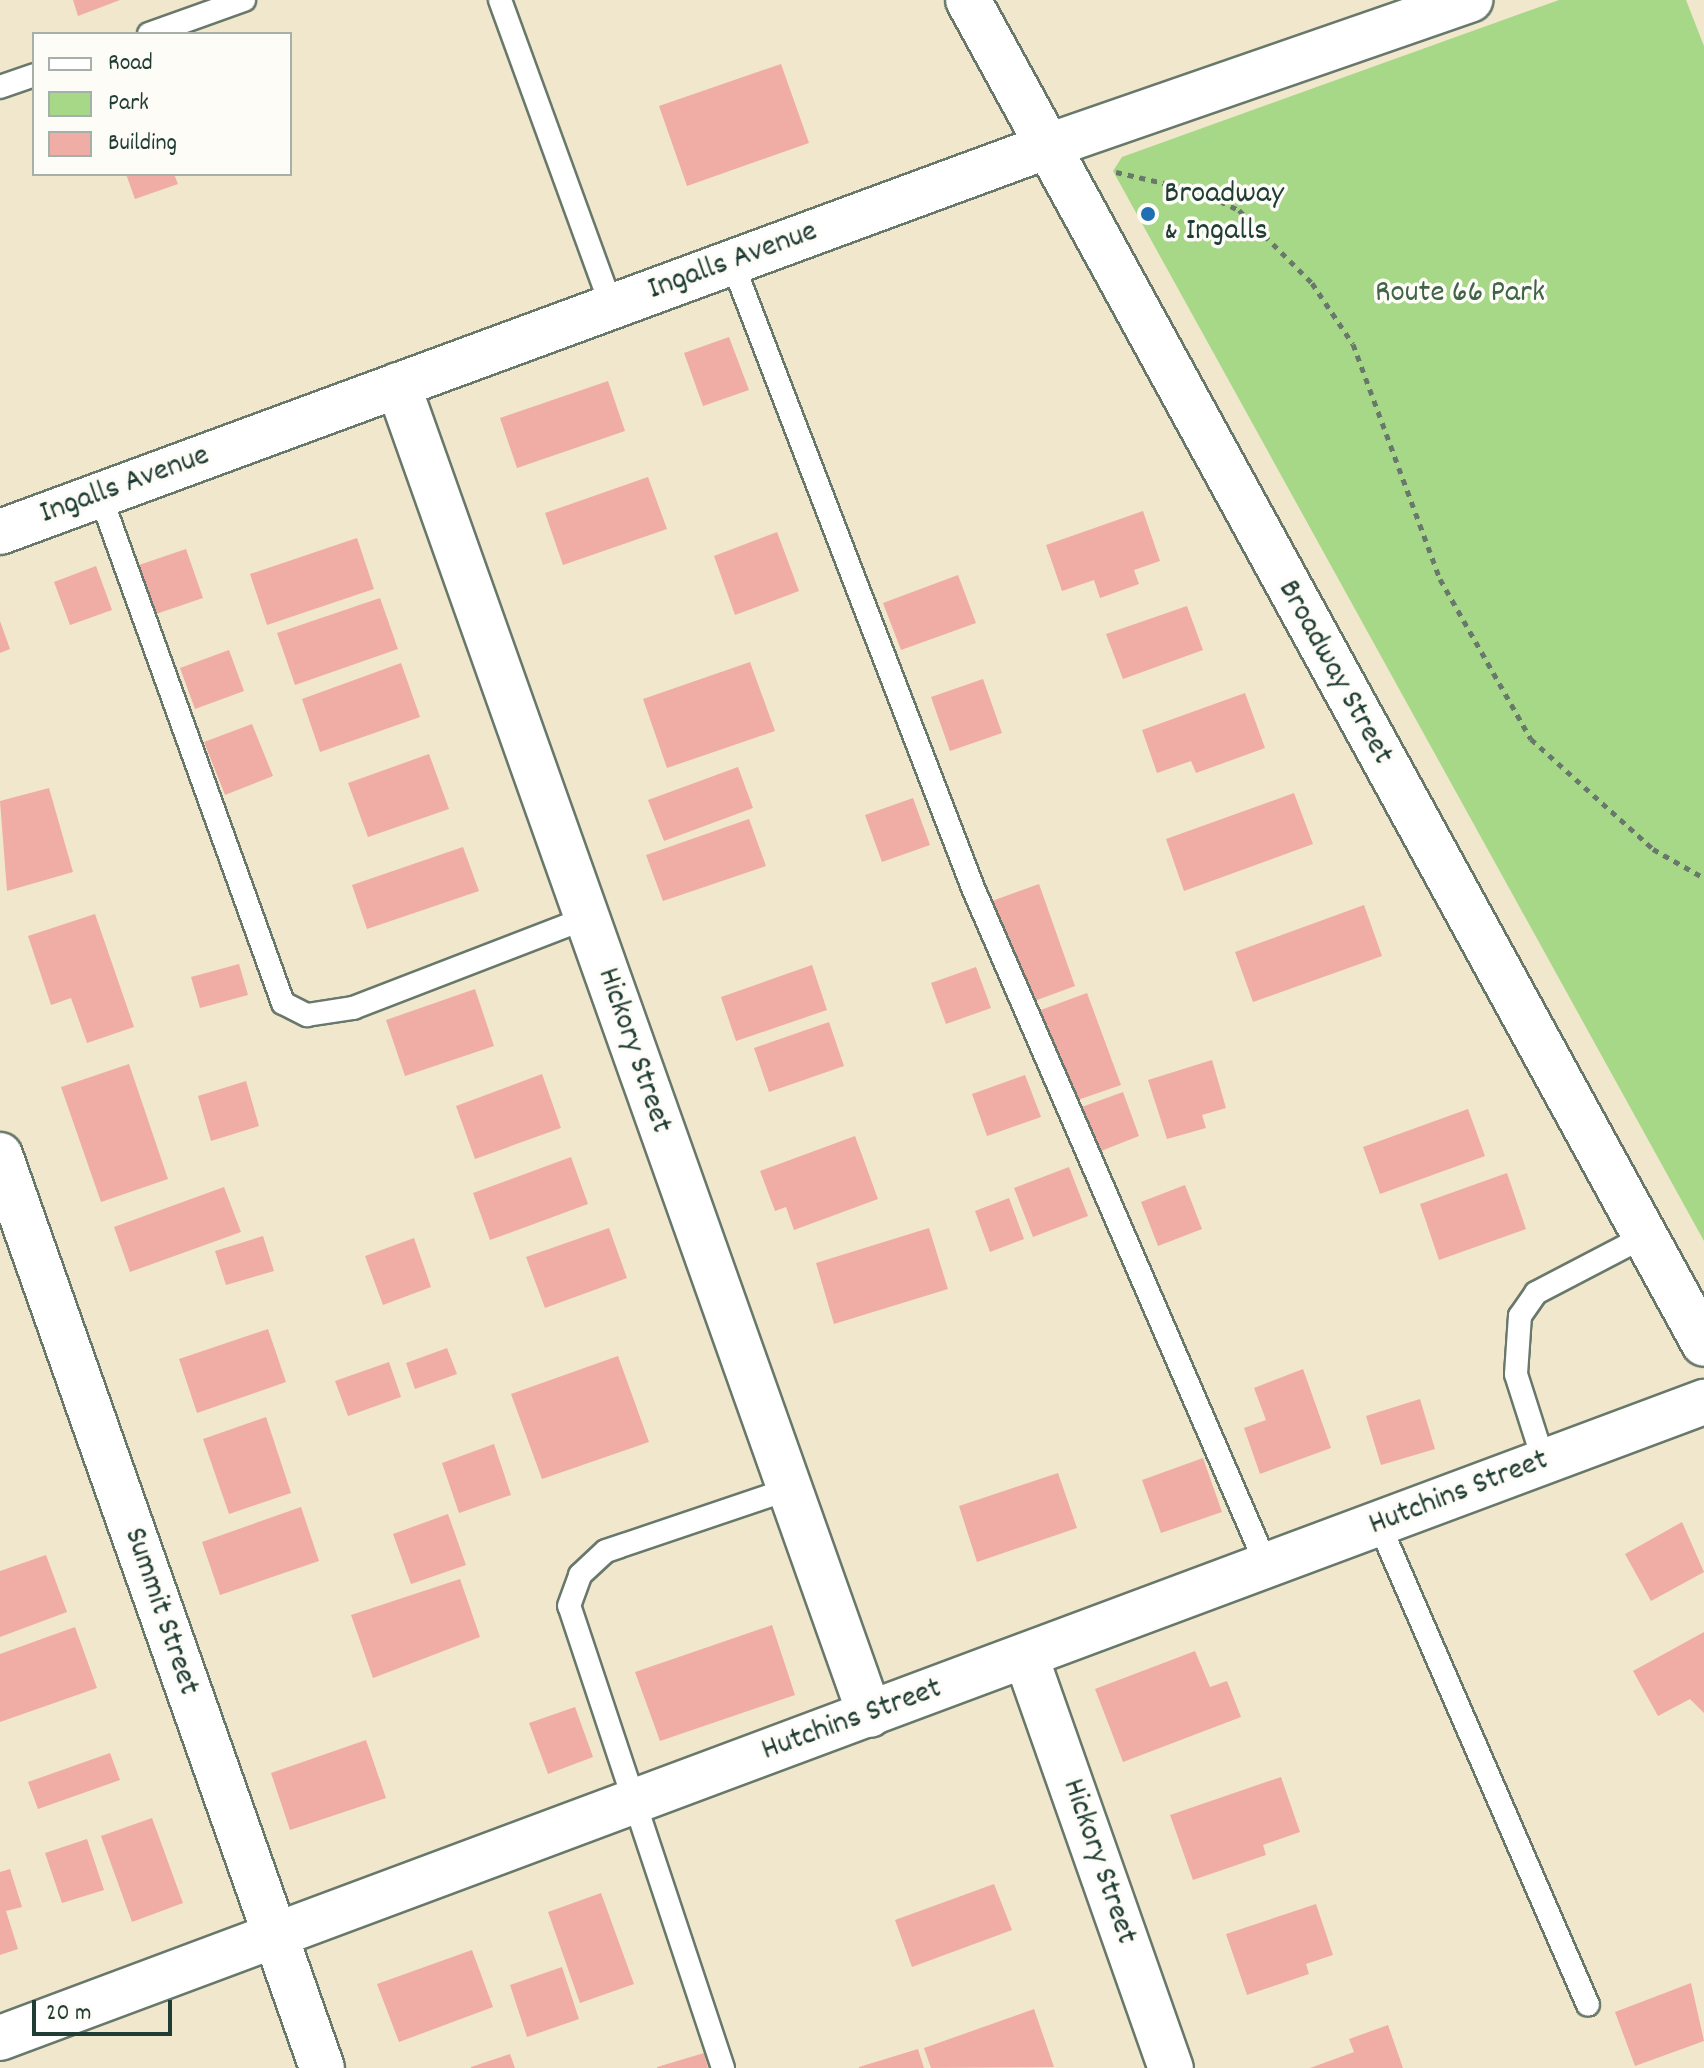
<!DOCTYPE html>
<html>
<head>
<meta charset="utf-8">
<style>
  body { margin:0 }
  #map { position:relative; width:1704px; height:2068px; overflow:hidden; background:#f1e7cd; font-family:Dekko,sans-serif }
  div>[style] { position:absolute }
  .green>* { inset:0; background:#a6d887 }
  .building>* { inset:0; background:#f0ada5 }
  .path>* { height:5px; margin-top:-2.5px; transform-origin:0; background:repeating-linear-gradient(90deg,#68786a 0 6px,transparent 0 12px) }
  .roads { filter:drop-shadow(2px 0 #68786a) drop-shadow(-2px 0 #68786a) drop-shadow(0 2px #68786a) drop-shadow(0 -2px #68786a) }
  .lane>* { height:22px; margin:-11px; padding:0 11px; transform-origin:11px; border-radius:11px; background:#fff }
  .street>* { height:44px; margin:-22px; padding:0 22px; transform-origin:22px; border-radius:22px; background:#fff }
  .secondary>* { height:44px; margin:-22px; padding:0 22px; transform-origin:22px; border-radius:22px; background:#fff }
  .primary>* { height:44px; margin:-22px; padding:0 22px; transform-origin:22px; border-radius:22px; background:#fff }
  .dots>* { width:22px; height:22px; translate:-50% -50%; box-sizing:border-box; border:4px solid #fdfcf7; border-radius:50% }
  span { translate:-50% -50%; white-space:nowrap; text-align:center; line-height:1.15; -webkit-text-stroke:7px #fdfcf7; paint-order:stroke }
  .poi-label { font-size:32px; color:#1f3d34 }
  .left { translate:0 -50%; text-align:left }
  .street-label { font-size:32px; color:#1f3d34 }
  .park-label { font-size:32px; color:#416449 }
  .legend { position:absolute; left:32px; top:32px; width:260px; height:144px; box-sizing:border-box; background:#fdfcf7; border:2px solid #a4b0a9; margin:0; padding:10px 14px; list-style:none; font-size:24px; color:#1f3d34 }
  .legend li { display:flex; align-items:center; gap:16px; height:40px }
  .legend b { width:40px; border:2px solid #a4b0a9 }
  .scale { position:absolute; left:32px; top:2000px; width:140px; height:36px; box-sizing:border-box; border:4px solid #1f3d34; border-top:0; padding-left:10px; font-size:24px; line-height:28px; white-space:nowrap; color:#1f3d34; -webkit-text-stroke:6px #fdfcf7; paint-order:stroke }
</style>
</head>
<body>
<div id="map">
  <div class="green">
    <div style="clip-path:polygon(1559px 0,1686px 0,1704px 46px,1704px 1241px,1113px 171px,1122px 157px)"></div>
  </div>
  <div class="building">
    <div style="clip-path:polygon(73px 0,120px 0,78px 16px)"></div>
    <div style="clip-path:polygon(781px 64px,809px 143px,687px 186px,659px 106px)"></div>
    <div style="clip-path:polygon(126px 174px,174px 174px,178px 184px,135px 199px)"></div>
    <div style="clip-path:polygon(729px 337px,749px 390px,703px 406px,684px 353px)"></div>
    <div style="clip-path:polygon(608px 381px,625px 431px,517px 468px,500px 418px)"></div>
    <div style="clip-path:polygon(648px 477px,667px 529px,563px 565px,545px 513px)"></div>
    <div style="clip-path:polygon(1143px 511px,1160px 561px,1134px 570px,1139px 584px,1100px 598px,1094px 580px,1062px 591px,1046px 545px)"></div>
    <div style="clip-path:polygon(777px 532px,799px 591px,735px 615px,714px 556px)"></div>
    <div style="clip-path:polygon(357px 538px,374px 589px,267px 625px,250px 574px)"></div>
    <div style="clip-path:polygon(186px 549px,203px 598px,153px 615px,136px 566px)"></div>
    <div style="clip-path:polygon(96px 566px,112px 610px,70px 625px,54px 582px)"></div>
    <div style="clip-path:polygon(958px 575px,976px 623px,901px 650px,883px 603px)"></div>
    <div style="clip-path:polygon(380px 598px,398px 649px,295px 685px,277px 633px)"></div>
    <div style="clip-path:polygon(1187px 606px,1203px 650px,1123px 679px,1106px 634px)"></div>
    <div style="clip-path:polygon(0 621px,10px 649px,0 653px)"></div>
    <div style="clip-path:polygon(229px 650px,244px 691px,195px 709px,180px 668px)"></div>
    <div style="clip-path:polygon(750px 662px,775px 731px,667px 768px,643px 699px)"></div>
    <div style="clip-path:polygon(401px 663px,420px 717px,320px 752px,302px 699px)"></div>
    <div style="clip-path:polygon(983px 679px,1002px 733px,950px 751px,931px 697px)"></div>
    <div style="clip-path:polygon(1245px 693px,1265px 748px,1196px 773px,1191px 761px,1157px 773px,1142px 730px)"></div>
    <div style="clip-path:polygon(252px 724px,273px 776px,225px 795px,204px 742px)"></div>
    <div style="clip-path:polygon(429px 754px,449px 809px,368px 837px,348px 783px)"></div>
    <div style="clip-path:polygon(738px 767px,753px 808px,664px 841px,648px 800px)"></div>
    <div style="clip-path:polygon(49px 788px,73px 872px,7px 891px,0 801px)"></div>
    <div style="clip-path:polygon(1294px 793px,1313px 844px,1184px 891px,1166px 839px)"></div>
    <div style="clip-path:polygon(913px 798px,930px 845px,882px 862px,865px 815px)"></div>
    <div style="clip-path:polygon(749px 819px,766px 866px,663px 901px,646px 855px)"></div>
    <div style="clip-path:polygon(463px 847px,479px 891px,367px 929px,352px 885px)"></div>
    <div style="clip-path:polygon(1039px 884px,1075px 986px,1029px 1003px,992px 901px)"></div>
    <div style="clip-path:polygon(1364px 905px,1382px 956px,1253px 1002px,1235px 952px)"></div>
    <div style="clip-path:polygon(95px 914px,134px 1027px,87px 1043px,71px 998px,51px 1005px,28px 936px)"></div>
    <div style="clip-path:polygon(239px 964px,248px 995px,200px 1008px,191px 977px)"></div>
    <div style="clip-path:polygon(812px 965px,827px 1010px,736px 1041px,721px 997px)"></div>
    <div style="clip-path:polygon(976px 967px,991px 1008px,946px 1024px,931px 983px)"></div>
    <div style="clip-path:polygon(475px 989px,494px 1046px,405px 1076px,386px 1020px)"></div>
    <div style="clip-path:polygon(1087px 993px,1121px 1085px,1072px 1102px,1038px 1011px)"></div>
    <div style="clip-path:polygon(829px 1022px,844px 1066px,769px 1092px,754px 1048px)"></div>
    <div style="clip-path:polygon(1212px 1060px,1226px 1108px,1202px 1115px,1206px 1128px,1167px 1139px,1148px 1080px)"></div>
    <div style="clip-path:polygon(129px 1064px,168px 1179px,101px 1202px,61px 1087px)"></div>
    <div style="clip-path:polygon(542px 1074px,561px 1128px,475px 1159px,456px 1106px)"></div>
    <div style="clip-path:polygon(1025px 1075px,1041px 1117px,987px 1136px,972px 1094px)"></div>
    <div style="clip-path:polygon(246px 1081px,259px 1126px,211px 1141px,198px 1096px)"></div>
    <div style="clip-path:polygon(1123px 1092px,1139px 1136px,1096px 1153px,1079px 1108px)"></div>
    <div style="clip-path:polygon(1468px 1109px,1485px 1156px,1380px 1194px,1363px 1147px)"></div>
    <div style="clip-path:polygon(855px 1136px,878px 1199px,794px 1230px,786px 1207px,775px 1211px,760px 1171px)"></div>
    <div style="clip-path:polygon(571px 1157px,588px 1204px,490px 1240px,473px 1193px)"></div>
    <div style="clip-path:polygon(1069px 1167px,1088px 1216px,1033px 1237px,1014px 1188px)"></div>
    <div style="clip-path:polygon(1507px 1173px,1526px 1229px,1439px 1260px,1420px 1204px)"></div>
    <div style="clip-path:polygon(1185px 1185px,1202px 1229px,1158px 1246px,1141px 1202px)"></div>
    <div style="clip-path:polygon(224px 1187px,241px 1232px,130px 1272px,114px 1227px)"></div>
    <div style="clip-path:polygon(1009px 1198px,1024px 1239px,990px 1252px,975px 1211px)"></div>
    <div style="clip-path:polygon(609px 1228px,627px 1278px,545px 1308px,526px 1257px)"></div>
    <div style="clip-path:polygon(929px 1228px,948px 1289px,834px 1324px,816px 1263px)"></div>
    <div style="clip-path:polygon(263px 1236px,274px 1271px,226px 1285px,215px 1251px)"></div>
    <div style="clip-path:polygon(414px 1238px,431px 1287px,383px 1305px,365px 1256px)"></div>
    <div style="clip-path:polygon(268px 1329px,286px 1382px,197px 1413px,179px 1359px)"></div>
    <div style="clip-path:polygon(447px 1348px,457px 1374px,415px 1389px,406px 1363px)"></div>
    <div style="clip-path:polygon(618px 1356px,649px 1442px,542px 1479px,511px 1394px)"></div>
    <div style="clip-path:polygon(389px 1362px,401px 1397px,348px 1416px,335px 1381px)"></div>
    <div style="clip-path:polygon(1303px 1369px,1331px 1448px,1260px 1474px,1244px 1428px,1266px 1420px,1254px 1388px)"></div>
    <div style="clip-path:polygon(1420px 1399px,1435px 1449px,1381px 1465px,1366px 1416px)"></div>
    <div style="clip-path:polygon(266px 1417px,291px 1493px,229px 1514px,203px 1439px)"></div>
    <div style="clip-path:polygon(494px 1444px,511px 1495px,459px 1513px,442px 1463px)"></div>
    <div style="clip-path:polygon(1203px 1458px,1222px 1512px,1161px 1533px,1142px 1480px)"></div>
    <div style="clip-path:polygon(1058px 1473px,1077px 1528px,977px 1562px,959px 1506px)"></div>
    <div style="clip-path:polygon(301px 1507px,319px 1561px,220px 1595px,202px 1542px)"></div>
    <div style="clip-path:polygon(448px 1514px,466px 1565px,411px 1584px,393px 1534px)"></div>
    <div style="clip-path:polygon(1682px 1522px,1704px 1572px,1651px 1601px,1625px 1554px)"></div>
    <div style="clip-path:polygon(46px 1555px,67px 1612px,0 1637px,0 1571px)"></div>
    <div style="clip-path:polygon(460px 1579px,480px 1637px,373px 1678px,351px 1615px)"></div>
    <div style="clip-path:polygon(772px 1625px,795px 1695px,660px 1741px,635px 1672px)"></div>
    <div style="clip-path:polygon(75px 1627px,97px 1688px,0 1722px,0 1654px)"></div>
    <div style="clip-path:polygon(1704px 1632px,1704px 1713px,1690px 1699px,1658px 1716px,1633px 1671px)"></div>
    <div style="clip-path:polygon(1195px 1651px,1210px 1687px,1227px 1681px,1241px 1717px,1123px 1762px,1095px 1689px)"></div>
    <div style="clip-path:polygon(575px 1707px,593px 1757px,548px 1774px,529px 1723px)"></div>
    <div style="clip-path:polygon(366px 1740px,386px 1798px,290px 1830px,271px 1773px)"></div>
    <div style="clip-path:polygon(110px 1753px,120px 1780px,38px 1809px,28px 1782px)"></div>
    <div style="clip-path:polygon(1281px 1777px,1300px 1832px,1263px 1845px,1266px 1855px,1193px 1880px,1170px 1815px)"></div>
    <div style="clip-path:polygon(152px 1818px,183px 1903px,132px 1922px,101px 1836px)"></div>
    <div style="clip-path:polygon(87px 1839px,104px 1890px,62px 1903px,45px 1853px)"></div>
    <div style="clip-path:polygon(10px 1869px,22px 1907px,6px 1911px,18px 1949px,0 1955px,0 1872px)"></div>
    <div style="clip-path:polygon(994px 1884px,1012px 1930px,912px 1967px,895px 1920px)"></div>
    <div style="clip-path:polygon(601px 1893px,634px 1984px,580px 2003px,548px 1912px)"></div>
    <div style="clip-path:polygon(1316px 1904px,1333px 1955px,1306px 1964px,1309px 1974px,1247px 1995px,1226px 1934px)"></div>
    <div style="clip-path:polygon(472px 1950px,493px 2007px,399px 2042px,377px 1984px)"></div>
    <div style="clip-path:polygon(562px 1967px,579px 2019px,527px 2037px,510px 1985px)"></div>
    <div style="clip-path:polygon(1691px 1983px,1704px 2041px,1635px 2066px,1615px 2012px)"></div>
    <div style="clip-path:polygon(1034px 2009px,1054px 2067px,931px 2068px,924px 2048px)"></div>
    <div style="clip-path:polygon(1388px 2025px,1403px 2068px,1310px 2068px,1354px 2052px,1349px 2039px)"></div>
    <div style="clip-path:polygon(918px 2049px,924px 2068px,859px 2068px,859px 2067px)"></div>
    <div style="clip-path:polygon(704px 2053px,708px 2068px,657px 2068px,657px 2067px)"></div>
    <div style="clip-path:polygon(510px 2054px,515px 2068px,471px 2068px,471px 2067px)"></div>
  </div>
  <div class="path">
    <div style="left:1116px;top:172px;width:84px;rotate:13deg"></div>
    <div style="left:1198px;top:191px;width:45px;rotate:24.9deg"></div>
    <div style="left:1239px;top:210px;width:103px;rotate:45deg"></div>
    <div style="left:1312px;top:283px;width:73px;rotate:56.1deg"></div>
    <div style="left:1353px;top:344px;width:251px;rotate:69.7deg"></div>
    <div style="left:1440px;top:579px;width:184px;rotate:60.4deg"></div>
    <div style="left:1531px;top:739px;width:164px;rotate:42deg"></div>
    <div style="left:1653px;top:849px;width:59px;rotate:29.6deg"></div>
  </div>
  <div class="roads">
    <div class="lane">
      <div style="left:500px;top:0;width:327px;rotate:70deg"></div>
      <div style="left:149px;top:34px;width:101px;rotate:-19.7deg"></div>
      <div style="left:0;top:87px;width:36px;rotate:-19deg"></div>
      <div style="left:732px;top:262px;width:671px;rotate:68.94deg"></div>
      <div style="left:973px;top:888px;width:739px;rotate:66.56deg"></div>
      <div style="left:100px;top:495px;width:540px;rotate:70.19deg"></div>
      <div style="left:283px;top:1003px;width:27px;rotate:27deg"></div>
      <div style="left:307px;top:1015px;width:47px;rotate:-8.7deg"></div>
      <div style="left:353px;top:1008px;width:250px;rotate:-21.1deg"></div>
      <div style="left:1544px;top:1462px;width:92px;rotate:-107.7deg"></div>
      <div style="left:1516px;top:1374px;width:58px;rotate:-86.1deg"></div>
      <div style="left:1520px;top:1316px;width:28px;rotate:-55deg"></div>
      <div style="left:1536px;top:1293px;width:123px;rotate:-27.6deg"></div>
      <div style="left:1379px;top:1524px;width:524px;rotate:66.51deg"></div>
      <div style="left:723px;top:2068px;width:487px;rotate:-108.4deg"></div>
      <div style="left:569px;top:1606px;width:33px;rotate:-70deg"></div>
      <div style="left:580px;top:1575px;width:35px;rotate:-43deg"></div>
      <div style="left:606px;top:1551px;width:190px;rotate:-18.7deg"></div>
    </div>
    <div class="street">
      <div style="left:1048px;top:146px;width:447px;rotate:-19.1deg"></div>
      <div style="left:398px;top:385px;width:1411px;rotate:70.46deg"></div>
      <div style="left:0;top:1155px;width:968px;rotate:70.57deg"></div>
      <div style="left:1026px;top:1657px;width:436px;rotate:70.6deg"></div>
      <div style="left:0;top:2038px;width:1819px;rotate:-20.47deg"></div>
    </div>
    <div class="secondary">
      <div style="left:0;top:532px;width:1117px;rotate:-20.22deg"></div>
    </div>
    <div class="primary">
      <div style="left:968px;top:0;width:1532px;rotate:61.29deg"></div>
    </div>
  </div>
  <div class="dots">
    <div style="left:1148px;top:214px;background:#1f6fb2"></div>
  </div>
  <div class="poi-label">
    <span class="left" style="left:1164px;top:214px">Broadway<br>&amp; Ingalls</span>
  </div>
  <div class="street-label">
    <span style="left:733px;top:262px;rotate:-20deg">Ingalls Avenue</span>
    <span style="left:125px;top:486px;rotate:-20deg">Ingalls Avenue</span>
    <span style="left:1334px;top:673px;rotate:61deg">Broadway Street</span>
    <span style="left:633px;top:1051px;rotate:71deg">Hickory Street</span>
    <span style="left:1459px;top:1494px;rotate:-21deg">Hutchins Street</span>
    <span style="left:160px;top:1612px;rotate:71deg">Summit Street</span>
    <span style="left:852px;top:1721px;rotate:-20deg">Hutchins Street</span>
    <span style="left:1098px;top:1862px;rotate:71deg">Hickory Street</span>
  </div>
  <div class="park-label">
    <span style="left:1460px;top:294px">Route 66 Park</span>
  </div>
  <ul class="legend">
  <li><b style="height:10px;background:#fff"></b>Road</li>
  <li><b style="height:22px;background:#a6d887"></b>Park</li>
  <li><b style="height:22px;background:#f0ada5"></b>Building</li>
  </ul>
  <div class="scale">20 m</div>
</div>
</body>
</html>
